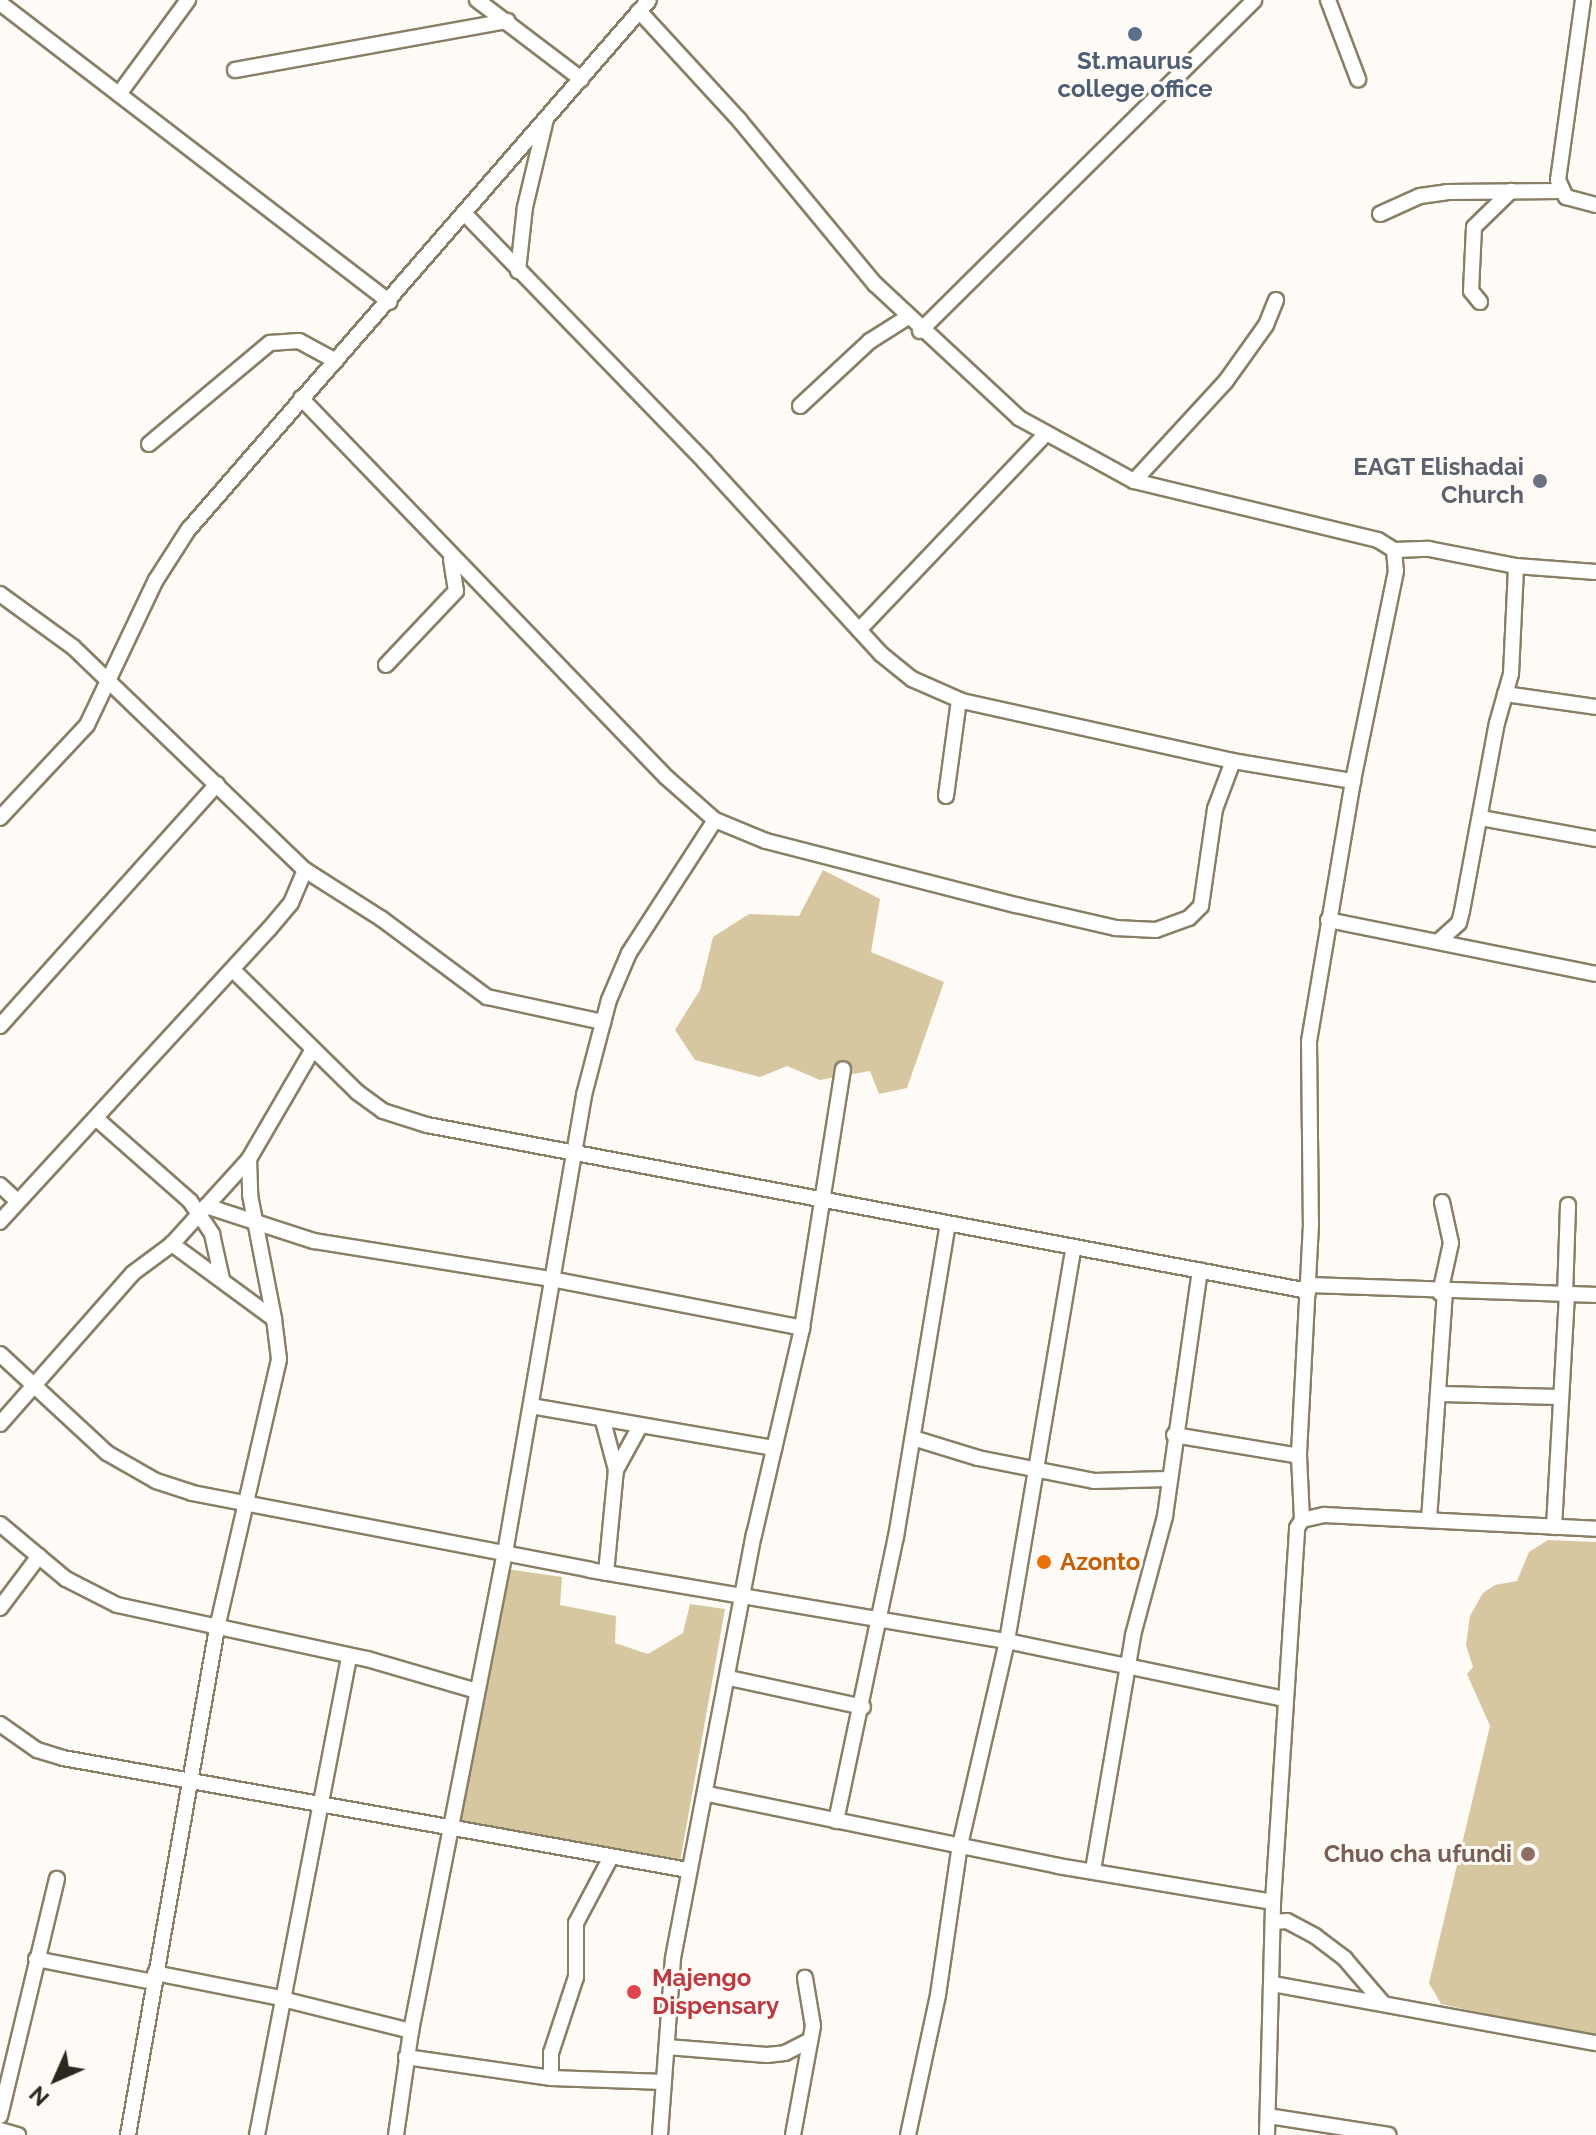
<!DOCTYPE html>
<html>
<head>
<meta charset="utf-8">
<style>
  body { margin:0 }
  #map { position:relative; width:1596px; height:2135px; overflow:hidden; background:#fefbf6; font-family:Raleway,sans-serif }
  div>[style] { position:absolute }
  .green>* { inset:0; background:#d7c7a0 }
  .roads { filter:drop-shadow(2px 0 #897f66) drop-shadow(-2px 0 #897f66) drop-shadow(0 2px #897f66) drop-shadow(0 -2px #897f66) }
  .minor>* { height:14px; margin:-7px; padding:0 7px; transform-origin:7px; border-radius:7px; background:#fff }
  .dots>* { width:22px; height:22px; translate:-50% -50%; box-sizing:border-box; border:4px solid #fefbf6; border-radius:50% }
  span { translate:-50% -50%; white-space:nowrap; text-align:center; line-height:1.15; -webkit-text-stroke:6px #fefbf6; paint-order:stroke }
  .service-label { font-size:24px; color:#4e5e75; font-weight:700 }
  .worship-label { font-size:24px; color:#5b616d; font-weight:700 }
  .right { translate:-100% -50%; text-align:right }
  .food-label { font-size:24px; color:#c56008; font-weight:700 }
  .left { translate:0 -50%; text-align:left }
  .education-label { font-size:24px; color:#785e54; font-weight:700 }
  .health-label { font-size:24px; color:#be3a42; font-weight:700 }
  .north { position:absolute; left:16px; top:2039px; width:80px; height:80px; -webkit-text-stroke:6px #fefbf6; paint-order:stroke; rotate:225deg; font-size:22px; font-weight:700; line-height:32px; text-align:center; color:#2d281e }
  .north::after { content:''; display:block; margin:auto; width:28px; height:36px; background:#2d281e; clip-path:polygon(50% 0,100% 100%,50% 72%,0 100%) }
</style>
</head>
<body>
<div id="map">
  <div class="green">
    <div style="clip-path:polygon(823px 870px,880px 899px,871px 952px,944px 982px,907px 1088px,879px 1094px,870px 1071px,820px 1080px,787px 1066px,760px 1077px,695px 1060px,675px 1030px,700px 990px,713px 937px,749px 914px,799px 916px)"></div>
    <div style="clip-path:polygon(1548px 1540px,1596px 1542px,1596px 2039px,1441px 2004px,1429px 1983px,1490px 1726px,1467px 1674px,1473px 1667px,1466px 1645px,1470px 1616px,1483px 1593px,1495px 1585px,1517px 1581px,1529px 1552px)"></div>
    <div style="clip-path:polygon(499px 1568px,562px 1577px,560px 1605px,616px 1616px,615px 1643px,648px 1654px,683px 1633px,690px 1604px,725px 1609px,680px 1862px,451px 1820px)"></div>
  </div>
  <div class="roads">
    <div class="minor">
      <div style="left:477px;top:0;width:131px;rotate:37.2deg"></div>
      <div style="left:1328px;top:0;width:85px;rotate:69.2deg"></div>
      <div style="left:1583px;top:0;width:182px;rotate:97.9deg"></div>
      <div style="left:1558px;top:180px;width:19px;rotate:65deg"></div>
      <div style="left:1566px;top:197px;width:31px;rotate:15deg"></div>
      <div style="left:0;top:3px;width:491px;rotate:37.5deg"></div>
      <div style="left:639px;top:11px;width:149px;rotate:47.4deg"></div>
      <div style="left:740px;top:121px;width:212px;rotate:50.4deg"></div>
      <div style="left:875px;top:284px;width:197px;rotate:42.9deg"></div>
      <div style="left:1019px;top:418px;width:131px;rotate:28.7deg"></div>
      <div style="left:1134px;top:481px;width:251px;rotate:13.6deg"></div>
      <div style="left:1378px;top:540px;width:19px;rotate:32deg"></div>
      <div style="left:1394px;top:550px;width:21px;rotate:85deg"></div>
      <div style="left:1396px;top:571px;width:214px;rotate:101.6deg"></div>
      <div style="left:1353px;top:781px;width:264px;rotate:99.6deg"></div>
      <div style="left:1309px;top:1041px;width:183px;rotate:89.4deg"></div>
      <div style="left:1311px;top:1224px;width:232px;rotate:93deg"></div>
      <div style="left:1299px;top:1456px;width:64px;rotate:87.3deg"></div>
      <div style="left:235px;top:70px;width:277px;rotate:-10.2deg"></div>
      <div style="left:119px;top:94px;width:117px;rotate:-53.7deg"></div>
      <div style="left:1380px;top:214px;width:44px;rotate:-24.2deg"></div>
      <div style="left:1420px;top:196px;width:27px;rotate:-8deg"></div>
      <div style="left:1447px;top:192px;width:113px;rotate:-0.5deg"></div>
      <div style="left:466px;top:215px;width:344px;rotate:45.9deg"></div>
      <div style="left:705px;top:462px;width:260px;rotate:47.5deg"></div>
      <div style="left:881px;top:654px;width:40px;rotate:39deg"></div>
      <div style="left:912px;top:679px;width:55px;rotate:23.7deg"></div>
      <div style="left:962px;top:701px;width:278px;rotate:12.5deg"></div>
      <div style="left:1233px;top:761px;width:122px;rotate:9.5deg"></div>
      <div style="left:518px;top:271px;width:64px;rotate:-83.8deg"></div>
      <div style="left:525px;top:207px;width:86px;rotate:-76.6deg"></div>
      <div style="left:1480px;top:302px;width:14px;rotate:-129deg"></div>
      <div style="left:1471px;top:291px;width:64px;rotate:-87.3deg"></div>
      <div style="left:1474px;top:227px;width:52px;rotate:-44.2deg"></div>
      <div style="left:920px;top:331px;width:470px;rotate:-44.7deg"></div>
      <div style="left:301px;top:398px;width:526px;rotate:46.08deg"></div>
      <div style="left:666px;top:777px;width:65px;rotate:41.3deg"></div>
      <div style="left:715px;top:820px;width:55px;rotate:22.4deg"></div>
      <div style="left:766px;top:841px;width:258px;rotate:14.4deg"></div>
      <div style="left:1016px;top:905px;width:103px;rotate:13deg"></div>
      <div style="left:1116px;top:928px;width:40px;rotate:2.9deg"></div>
      <div style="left:1156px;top:930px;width:35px;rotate:-20deg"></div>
      <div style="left:1189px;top:918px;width:17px;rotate:-45deg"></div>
      <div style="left:1201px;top:906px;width:98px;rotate:-81.8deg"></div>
      <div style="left:1215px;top:809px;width:51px;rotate:-69.4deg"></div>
      <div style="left:800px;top:406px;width:96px;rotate:-42.9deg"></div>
      <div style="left:870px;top:341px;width:45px;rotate:-32.3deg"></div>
      <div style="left:149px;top:444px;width:158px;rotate:-39.9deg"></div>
      <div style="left:270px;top:343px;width:29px;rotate:-4deg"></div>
      <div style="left:299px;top:341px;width:42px;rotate:28.4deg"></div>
      <div style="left:1134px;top:481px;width:136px;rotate:-47.4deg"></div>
      <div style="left:1226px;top:381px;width:69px;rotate:-54.5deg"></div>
      <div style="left:1266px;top:325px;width:27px;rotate:-68deg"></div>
      <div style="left:1394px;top:550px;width:35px;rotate:-2deg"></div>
      <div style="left:1429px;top:549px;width:89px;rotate:11.1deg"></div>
      <div style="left:1516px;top:566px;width:80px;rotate:4.3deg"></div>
      <div style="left:0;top:594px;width:90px;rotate:36deg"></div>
      <div style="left:73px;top:647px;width:322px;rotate:43.9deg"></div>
      <div style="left:305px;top:870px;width:36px;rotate:113deg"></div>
      <div style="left:291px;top:903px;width:34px;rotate:130deg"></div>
      <div style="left:269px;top:929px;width:398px;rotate:132.6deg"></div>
      <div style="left:859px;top:630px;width:269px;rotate:-46.4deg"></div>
      <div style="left:386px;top:665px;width:102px;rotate:-46.6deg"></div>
      <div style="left:456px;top:591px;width:32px;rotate:-99deg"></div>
      <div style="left:1505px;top:694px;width:92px;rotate:8.1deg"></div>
      <div style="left:946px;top:796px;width:97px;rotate:-82.3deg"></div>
      <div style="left:0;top:818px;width:127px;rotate:-46.9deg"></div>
      <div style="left:87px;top:725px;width:161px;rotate:-64.6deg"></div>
      <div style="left:156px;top:580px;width:59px;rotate:-57.4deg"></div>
      <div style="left:188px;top:530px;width:702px;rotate:-48.98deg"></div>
      <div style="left:1481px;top:818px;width:117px;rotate:10.3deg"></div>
      <div style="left:305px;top:870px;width:91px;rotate:32.5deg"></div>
      <div style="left:382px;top:919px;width:131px;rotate:36.6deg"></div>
      <div style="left:487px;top:997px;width:119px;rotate:12.2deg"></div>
      <div style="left:1328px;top:920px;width:273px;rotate:11.4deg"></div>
      <div style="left:1440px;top:940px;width:25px;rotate:-42deg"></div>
      <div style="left:1459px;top:923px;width:12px;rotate:-76deg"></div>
      <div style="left:1462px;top:911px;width:191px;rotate:-79.5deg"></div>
      <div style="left:1497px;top:723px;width:51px;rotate:-74.1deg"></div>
      <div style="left:1511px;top:674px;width:108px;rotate:-87.3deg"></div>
      <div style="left:233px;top:970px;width:174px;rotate:44.5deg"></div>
      <div style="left:357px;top:1092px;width:32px;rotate:36deg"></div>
      <div style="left:383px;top:1111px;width:46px;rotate:17.7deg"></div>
      <div style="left:427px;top:1125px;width:897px;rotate:10.67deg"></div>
      <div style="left:0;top:1026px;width:325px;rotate:-48.1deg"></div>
      <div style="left:98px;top:1120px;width:123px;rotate:41.4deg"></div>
      <div style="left:190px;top:1201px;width:40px;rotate:56deg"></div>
      <div style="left:212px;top:1234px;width:46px;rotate:77.5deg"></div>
      <div style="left:249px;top:1159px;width:36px;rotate:88deg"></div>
      <div style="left:250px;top:1195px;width:126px;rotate:79deg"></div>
      <div style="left:0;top:1185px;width:23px;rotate:43deg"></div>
      <div style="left:206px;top:1206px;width:114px;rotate:18deg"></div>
      <div style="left:314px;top:1241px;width:240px;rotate:9.1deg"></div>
      <div style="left:551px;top:1279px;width:256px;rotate:11deg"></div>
      <div style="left:1309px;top:1285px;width:287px;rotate:2deg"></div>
      <div style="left:1440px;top:1293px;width:51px;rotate:-77.6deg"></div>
      <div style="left:1451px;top:1243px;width:42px;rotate:-102.4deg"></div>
      <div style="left:1565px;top:1296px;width:91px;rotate:-88.1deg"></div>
      <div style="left:0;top:1354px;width:146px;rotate:42.8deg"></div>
      <div style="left:107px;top:1453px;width:56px;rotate:29.7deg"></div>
      <div style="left:156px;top:1481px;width:38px;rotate:18deg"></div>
      <div style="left:192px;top:1493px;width:405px;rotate:10.9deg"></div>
      <div style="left:590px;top:1570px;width:423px;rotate:9.7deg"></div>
      <div style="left:1007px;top:1641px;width:283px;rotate:11.8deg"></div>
      <div style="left:1439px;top:1394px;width:122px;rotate:1.4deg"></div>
      <div style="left:531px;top:1406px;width:247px;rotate:9.8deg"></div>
      <div style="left:603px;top:1421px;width:51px;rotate:75.1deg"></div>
      <div style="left:0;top:1424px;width:201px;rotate:-48.6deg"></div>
      <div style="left:133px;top:1273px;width:49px;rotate:-36.6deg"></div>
      <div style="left:172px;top:1244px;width:115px;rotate:-47.8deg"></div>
      <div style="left:249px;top:1159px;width:127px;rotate:-59.8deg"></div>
      <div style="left:1174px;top:1435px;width:127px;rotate:9.5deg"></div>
      <div style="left:913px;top:1438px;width:68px;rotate:17.1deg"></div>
      <div style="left:978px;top:1458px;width:118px;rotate:11.2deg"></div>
      <div style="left:1094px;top:1481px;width:74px;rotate:-1.5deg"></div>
      <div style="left:1429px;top:1520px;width:228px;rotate:-86deg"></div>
      <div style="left:0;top:1524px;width:86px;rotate:39.8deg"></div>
      <div style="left:66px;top:1579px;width:57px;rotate:27deg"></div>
      <div style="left:117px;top:1605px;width:256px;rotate:12.2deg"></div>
      <div style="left:367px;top:1659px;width:111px;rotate:16.2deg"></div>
      <div style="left:1554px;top:1527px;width:231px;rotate:-86.8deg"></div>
      <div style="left:606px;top:1573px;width:103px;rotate:-84.5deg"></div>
      <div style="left:616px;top:1470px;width:48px;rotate:-61.3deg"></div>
      <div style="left:0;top:1608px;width:65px;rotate:-53.1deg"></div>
      <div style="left:729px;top:1678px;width:137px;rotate:12.2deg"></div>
      <div style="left:0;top:1724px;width:45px;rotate:35.1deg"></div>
      <div style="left:37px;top:1750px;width:27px;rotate:17deg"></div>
      <div style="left:63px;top:1758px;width:635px;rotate:10.16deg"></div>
      <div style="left:708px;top:1794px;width:357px;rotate:11.6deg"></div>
      <div style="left:1058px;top:1866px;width:218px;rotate:9.5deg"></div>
      <div style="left:836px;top:1821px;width:290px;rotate:-78.1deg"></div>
      <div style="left:896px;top:1537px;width:317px;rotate:-80.6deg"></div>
      <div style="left:1093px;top:1870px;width:238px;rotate:-80.3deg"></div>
      <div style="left:1133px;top:1635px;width:123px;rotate:-74.9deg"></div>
      <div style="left:1165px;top:1516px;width:248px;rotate:-81.9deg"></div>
      <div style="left:1274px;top:1922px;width:13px;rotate:-4deg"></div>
      <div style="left:1287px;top:1921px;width:32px;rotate:28deg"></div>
      <div style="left:1315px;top:1936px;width:38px;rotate:37deg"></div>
      <div style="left:1345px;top:1959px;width:57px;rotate:49.3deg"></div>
      <div style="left:36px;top:1959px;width:119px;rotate:11.1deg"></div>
      <div style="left:155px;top:1973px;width:134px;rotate:11.2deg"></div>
      <div style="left:1273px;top:1984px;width:328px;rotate:10.4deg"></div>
      <div style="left:286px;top:2000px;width:129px;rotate:13.9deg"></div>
      <div style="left:667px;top:2047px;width:100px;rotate:4.6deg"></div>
      <div style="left:767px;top:2055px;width:18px;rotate:-6deg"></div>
      <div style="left:785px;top:2053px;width:28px;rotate:-27deg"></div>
      <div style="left:406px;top:2057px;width:147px;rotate:8.2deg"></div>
      <div style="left:551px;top:2078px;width:113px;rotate:2deg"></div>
      <div style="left:551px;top:2078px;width:25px;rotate:-90deg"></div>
      <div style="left:551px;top:2053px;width:80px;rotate:-71.8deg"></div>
      <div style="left:576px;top:1977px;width:54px;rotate:-90deg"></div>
      <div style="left:576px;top:1923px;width:75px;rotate:-62.1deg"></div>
      <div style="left:0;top:2116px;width:244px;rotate:-76.5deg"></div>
      <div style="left:1268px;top:2116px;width:122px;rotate:8.9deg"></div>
      <div style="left:0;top:2130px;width:19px;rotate:16deg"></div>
      <div style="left:128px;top:2135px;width:515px;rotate:-80.04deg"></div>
      <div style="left:217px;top:1628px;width:276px;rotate:-77deg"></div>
      <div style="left:279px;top:1359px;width:40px;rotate:-97.1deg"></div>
      <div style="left:274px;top:1319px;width:127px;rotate:-143.7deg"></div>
      <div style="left:257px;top:2135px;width:488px;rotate:-79.1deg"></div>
      <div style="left:396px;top:2135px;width:105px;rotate:-81.8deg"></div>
      <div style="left:411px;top:2031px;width:487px;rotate:-78.9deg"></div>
      <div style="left:505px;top:1553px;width:465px;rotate:-80.2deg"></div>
      <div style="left:584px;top:1095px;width:98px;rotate:-75.3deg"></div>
      <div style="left:609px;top:1000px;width:51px;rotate:-66.9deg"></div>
      <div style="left:629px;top:953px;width:158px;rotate:-57.1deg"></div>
      <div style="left:660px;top:2135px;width:177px;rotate:-85.8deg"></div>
      <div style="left:673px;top:1958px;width:431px;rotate:-79.2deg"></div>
      <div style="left:754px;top:1535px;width:212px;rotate:-76.9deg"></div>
      <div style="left:802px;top:1328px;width:262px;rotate:-81deg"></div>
      <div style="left:793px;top:2135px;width:111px;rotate:-79.6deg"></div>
      <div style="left:813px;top:2026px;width:49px;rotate:-99.5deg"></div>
      <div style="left:908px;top:2135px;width:143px;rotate:-77.9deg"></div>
      <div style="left:938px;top:1995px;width:152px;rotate:-81.7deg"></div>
      <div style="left:960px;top:1845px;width:209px;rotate:-77deg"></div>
      <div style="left:1007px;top:1641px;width:398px;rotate:-80.4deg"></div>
      <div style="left:1267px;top:2135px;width:233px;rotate:-88.5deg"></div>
      <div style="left:1273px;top:1902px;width:375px;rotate:-86.3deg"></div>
      <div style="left:1297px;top:1528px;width:9px;rotate:-58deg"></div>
      <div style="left:1302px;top:1520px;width:23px;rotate:-13deg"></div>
      <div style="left:1324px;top:1515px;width:272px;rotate:2.9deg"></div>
    </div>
  </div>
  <div class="dots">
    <div style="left:1135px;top:34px;background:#5c6f8a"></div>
    <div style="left:1540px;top:481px;background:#6b7280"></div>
    <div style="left:1044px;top:1562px;background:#e8710a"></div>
    <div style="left:1528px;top:1854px;background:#8d6e63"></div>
    <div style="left:634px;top:1992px;background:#e0444e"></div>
  </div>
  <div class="service-label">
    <span style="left:1135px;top:75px">St.maurus<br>college office</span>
  </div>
  <div class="worship-label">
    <span class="right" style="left:1524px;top:481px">EAGT Elishadai<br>Church</span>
  </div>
  <div class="food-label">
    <span class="left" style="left:1060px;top:1562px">Azonto</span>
  </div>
  <div class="education-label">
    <span class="right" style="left:1512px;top:1854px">Chuo cha ufundi</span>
  </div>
  <div class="health-label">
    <span class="left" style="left:652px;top:1992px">Majengo<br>Dispensary</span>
  </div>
  <div class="north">N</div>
</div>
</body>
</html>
